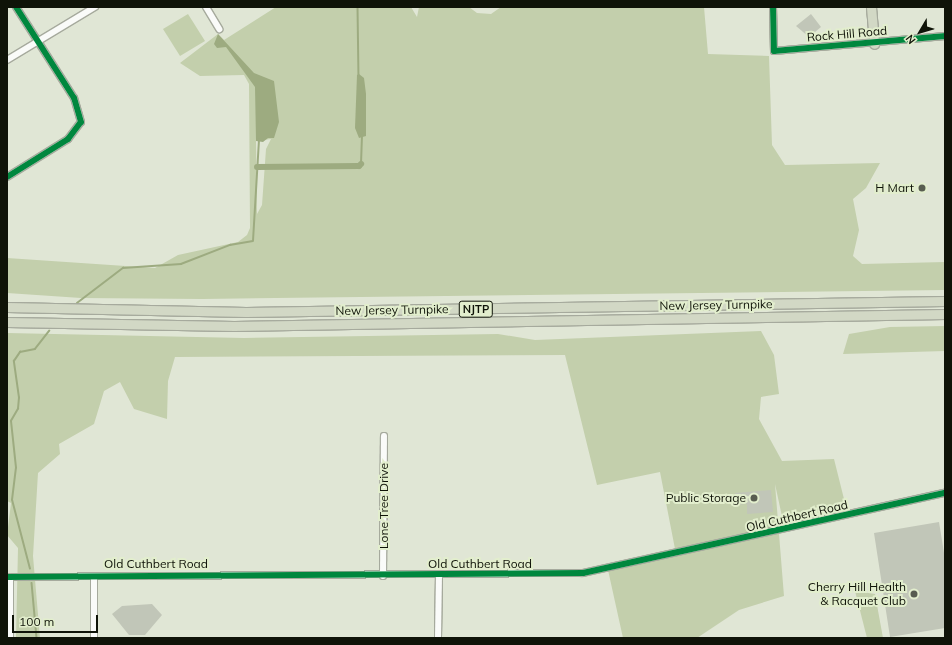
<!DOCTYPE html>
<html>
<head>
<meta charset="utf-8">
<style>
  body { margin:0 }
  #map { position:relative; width:952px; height:645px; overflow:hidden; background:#e0e6d5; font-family:Mulish,sans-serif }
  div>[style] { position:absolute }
  .green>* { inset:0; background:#c3cfac }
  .water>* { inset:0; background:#9dab80 }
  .stream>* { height:1.5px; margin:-0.75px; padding:0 0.75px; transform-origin:0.75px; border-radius:0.75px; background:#9dab80 }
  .canal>* { height:6px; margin:-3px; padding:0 3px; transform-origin:3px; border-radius:3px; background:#9dab80 }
  .building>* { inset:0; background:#c1c6b8 }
  .roads { filter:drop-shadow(1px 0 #a6aa9d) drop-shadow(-1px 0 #a6aa9d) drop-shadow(0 1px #a6aa9d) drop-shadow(0 -1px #a6aa9d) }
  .minor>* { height:6px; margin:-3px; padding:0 3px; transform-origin:3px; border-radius:3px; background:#fafbf9 }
  .highway>* { height:9px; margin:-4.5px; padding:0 4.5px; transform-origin:4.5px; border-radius:4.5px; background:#d2d8c5 }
  .cycleway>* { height:6px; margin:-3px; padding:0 3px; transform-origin:3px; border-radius:3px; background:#00873e }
  .dots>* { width:11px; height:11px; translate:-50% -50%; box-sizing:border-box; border:2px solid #e2eecd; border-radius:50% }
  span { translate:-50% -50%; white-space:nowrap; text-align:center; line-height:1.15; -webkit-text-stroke:4px #e2eecd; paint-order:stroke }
  .shield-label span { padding:1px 3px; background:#e2eecd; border:1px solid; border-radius:3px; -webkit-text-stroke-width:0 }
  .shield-label { font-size:11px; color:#0f1308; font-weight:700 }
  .street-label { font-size:12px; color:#0f1308 }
  .poi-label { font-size:12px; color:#0f1308 }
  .right { translate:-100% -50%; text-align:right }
  .frame { position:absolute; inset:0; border:8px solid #0f1308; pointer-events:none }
  .north { position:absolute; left:900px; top:12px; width:40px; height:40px; -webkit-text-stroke:3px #e2eecd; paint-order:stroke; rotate:232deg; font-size:11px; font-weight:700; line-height:16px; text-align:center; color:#0f1308 }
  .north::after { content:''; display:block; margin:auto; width:14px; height:18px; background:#0f1308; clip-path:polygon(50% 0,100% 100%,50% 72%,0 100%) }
  .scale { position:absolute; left:12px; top:615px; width:86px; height:18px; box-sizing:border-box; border:2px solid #0f1308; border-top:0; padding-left:5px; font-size:12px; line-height:14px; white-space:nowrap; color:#0f1308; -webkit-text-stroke:3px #e2eecd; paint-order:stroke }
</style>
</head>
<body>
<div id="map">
  <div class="green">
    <div style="clip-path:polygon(evenodd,276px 7px,411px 7px,417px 17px,419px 7px,469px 7px,477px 13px,491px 14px,501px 7px,704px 7px,708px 54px,769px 56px,772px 145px,785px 165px,880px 163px,866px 188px,853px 199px,859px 230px,853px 256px,862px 264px,945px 262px,945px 290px,202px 299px,81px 298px,7px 293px,7px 258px,155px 268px,178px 255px,238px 242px,247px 235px,250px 228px,249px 84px,244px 75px,200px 76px,180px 63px,218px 34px,224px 40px,276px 7px,271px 139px,266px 149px,262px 205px,257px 214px,256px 141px,271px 139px)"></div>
    <div style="clip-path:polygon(188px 14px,205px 41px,180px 56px,163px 29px)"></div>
    <div style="clip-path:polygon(945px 326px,945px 351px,843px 354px,849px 334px,890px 327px)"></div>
    <div style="clip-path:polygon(761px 331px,774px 355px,779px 394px,761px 397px,759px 419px,782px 461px,834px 459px,846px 507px,783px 521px,775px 484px,784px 596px,739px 610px,697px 638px,623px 638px,608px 570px,676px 554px,660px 472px,597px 485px,565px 355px,175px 357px,168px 381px,167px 419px,134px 409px,120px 382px,104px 391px,94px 424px,59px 444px,60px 454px,38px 473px,33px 556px,40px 638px,16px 638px,18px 548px,7px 535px,11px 503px,7px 501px,7px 333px,244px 338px,498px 334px,535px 340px)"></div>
    <div style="clip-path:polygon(855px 591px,875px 594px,883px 638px,867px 638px)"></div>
  </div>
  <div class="water">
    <div style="clip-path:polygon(218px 34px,254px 73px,274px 81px,279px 122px,274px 138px,268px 138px,263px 142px,256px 141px,255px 87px,226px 47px,217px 48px,214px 44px)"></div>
    <div style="clip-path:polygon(359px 74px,364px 78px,366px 94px,366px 136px,359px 138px,355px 128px,357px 75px)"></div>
  </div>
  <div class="stream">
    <div style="left:358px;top:7px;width:69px;rotate:89.2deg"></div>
    <div style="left:361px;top:164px;width:28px;rotate:-88deg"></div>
    <div style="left:77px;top:303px;width:58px;rotate:-37.3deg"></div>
    <div style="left:123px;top:268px;width:58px;rotate:-3.9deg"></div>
    <div style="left:181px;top:264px;width:53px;rotate:-21.2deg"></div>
    <div style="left:230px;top:245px;width:23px;rotate:-10deg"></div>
    <div style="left:253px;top:241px;width:101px;rotate:-86.6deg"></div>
    <div style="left:30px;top:569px;width:71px;rotate:-104.6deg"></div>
    <div style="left:12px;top:500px;width:32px;rotate:-83deg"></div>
    <div style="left:16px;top:468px;width:47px;rotate:-96.1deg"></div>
    <div style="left:11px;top:421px;width:14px;rotate:-60deg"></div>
    <div style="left:18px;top:409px;width:11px;rotate:-85deg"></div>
    <div style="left:19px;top:398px;width:37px;rotate:-98deg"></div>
    <div style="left:14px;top:361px;width:11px;rotate:-56deg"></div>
    <div style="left:20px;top:352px;width:15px;rotate:-11deg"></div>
    <div style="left:35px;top:349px;width:23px;rotate:-52deg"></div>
    <div style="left:32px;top:583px;width:55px;rotate:84.8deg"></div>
  </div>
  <div class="canal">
    <div style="left:257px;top:167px;width:102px;rotate:-0.6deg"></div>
    <div style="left:359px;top:166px;width:3px;rotate:-45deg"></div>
  </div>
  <div class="building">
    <div style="clip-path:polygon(811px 14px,821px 27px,809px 37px,796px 26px)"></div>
    <div style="clip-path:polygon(771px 490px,773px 512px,747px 514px,747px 504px,736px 505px,735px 493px)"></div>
    <div style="clip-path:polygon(939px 522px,945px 559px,945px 628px,890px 637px,874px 533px)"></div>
    <div style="clip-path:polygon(152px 604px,162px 615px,145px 635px,129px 635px,112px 614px,122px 606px)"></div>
  </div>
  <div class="roads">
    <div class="minor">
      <div style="left:206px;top:7px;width:26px;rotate:59deg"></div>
      <div style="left:773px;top:7px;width:44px;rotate:88.7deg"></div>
      <div style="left:774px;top:51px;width:172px;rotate:-5deg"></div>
      <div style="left:7px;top:60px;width:103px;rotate:-31.1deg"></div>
      <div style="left:7px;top:177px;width:72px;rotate:-31.9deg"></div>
      <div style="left:68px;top:139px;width:21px;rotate:-53deg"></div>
      <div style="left:81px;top:122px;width:25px;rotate:-106deg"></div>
      <div style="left:74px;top:98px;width:108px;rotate:-122.5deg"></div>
      <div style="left:94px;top:576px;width:62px;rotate:90deg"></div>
      <div style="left:383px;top:576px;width:140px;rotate:-89.6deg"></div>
      <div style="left:7px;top:577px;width:576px;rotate:-0.4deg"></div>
      <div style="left:583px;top:573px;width:371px;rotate:-12.5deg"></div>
      <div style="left:10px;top:638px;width:61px;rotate:-90deg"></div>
      <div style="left:438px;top:638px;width:63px;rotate:-89.1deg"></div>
    </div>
    <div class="highway">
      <div style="left:871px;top:7px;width:37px;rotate:85deg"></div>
      <div style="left:7px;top:307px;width:239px;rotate:1.2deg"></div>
      <div style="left:246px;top:312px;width:699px;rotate:-0.9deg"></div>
      <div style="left:7px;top:322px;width:227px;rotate:1deg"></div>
      <div style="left:234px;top:326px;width:711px;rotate:-0.97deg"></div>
    </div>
  </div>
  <div class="cycleway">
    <div style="left:773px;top:7px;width:44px;rotate:88.7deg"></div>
    <div style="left:774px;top:51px;width:172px;rotate:-5deg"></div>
    <div style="left:7px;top:177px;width:72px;rotate:-31.9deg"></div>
    <div style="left:68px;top:139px;width:21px;rotate:-53deg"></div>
    <div style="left:81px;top:122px;width:25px;rotate:-106deg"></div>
    <div style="left:74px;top:98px;width:108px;rotate:-122.5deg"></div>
    <div style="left:7px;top:577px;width:576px;rotate:-0.4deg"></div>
    <div style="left:583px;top:573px;width:371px;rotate:-12.5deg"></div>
  </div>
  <div class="dots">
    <div style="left:922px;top:188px;background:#585d50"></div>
    <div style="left:754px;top:498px;background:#585d50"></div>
    <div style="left:914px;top:594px;background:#585d50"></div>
  </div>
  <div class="shield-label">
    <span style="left:476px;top:309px">NJTP</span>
  </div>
  <div class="street-label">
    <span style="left:847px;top:34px;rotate:-5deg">Rock Hill Road</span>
    <span style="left:716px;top:305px;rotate:-1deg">New Jersey Turnpike</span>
    <span style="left:392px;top:310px;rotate:-1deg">New Jersey Turnpike</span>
    <span style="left:384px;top:506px;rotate:-90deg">Lone Tree Drive</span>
    <span style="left:797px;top:516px;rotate:-13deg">Old Cuthbert Road</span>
    <span style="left:156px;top:564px">Old Cuthbert Road</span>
    <span style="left:480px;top:564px">Old Cuthbert Road</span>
  </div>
  <div class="poi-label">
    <span class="right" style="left:914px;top:188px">H Mart</span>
    <span class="right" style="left:746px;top:498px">Public Storage</span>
    <span class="right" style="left:906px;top:594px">Cherry Hill Health<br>&amp; Racquet Club</span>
  </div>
  <div class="frame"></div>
  <div class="north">N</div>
  <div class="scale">100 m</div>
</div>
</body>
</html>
